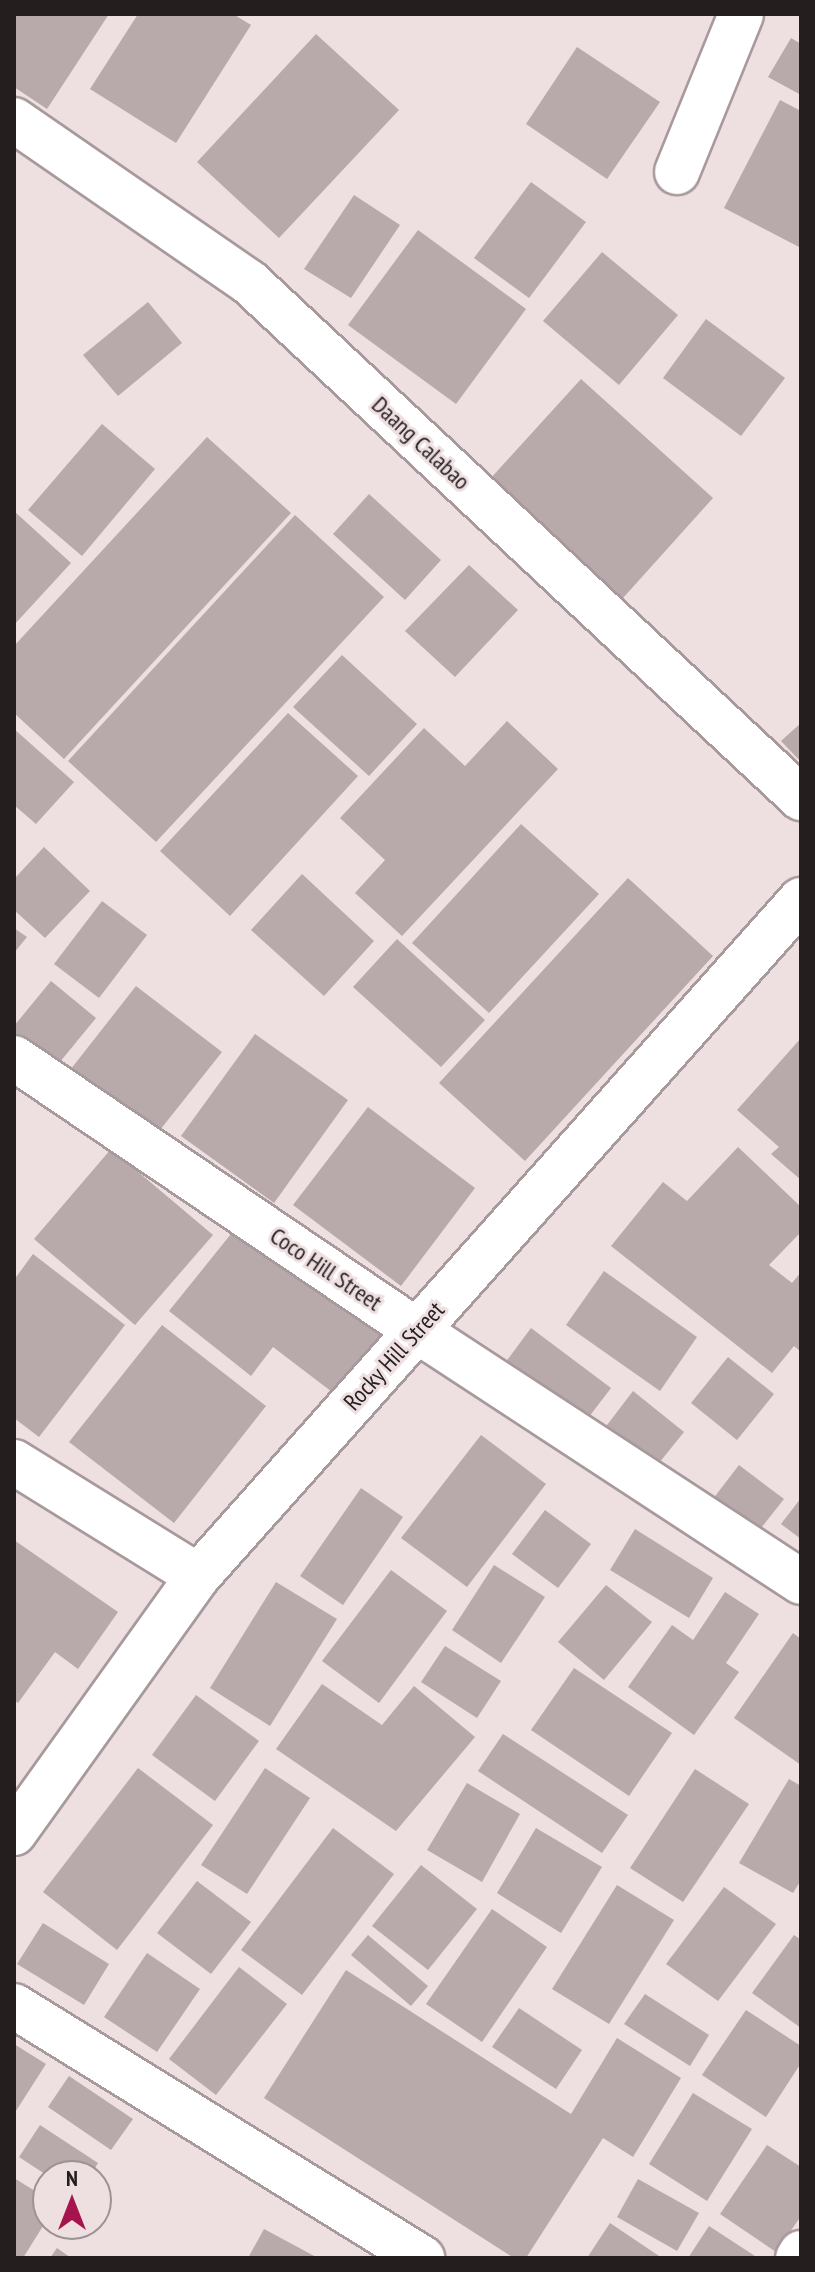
<!DOCTYPE html>
<html>
<head>
<meta charset="utf-8">
<style>
  body { margin:0 }
  #map { position:relative; width:815px; height:2272px; overflow:hidden; background:#eedfe1; font-family:"PT Sans Narrow",sans-serif }
  div>[style] { position:absolute }
  .building>* { inset:0; background:#b8a9ab }
  .roads { filter:drop-shadow(2px 0 #a8999c) drop-shadow(-2px 0 #a8999c) drop-shadow(0 2px #a8999c) drop-shadow(0 -2px #a8999c) }
  .minor>* { height:44px; margin:-22px; padding:0 22px; transform-origin:22px; border-radius:22px; background:#fff }
  span { translate:-50% -50%; white-space:nowrap; text-align:center; line-height:1.15; -webkit-text-stroke:6px #eedfe1; paint-order:stroke }
  .street-label { font-size:24px; color:#241e1f }
  .frame { position:absolute; inset:0; border:16px solid #241e1f; pointer-events:none }
  .north { position:absolute; left:32px; top:2160px; width:80px; height:80px; box-sizing:border-box; background:#eedfe1; border:2px solid #9d9293; border-radius:50%; rotate:0deg; font-size:22px; font-weight:700; line-height:32px; text-align:center; color:#241e1f }
  .north::after { content:''; display:block; margin:auto; width:28px; height:36px; background:#a7134c; clip-path:polygon(50% 0,100% 100%,50% 72%,0 100%) }
</style>
</head>
<body>
<div id="map">
  <div class="building">
    <div style="clip-path:polygon(14px 14px,109px 14px,47px 109px,14px 87px)"></div>
    <div style="clip-path:polygon(138px 14px,233px 14px,251px 25px,176px 143px,90px 89px)"></div>
    <div style="clip-path:polygon(316px 34px,399px 110px,279px 238px,197px 162px)"></div>
    <div style="clip-path:polygon(791px 38px,801px 44px,801px 95px,768px 77px)"></div>
    <div style="clip-path:polygon(577px 47px,660px 102px,607px 179px,526px 124px)"></div>
    <div style="clip-path:polygon(780px 100px,801px 111px,801px 248px,724px 208px)"></div>
    <div style="clip-path:polygon(531px 182px,586px 222px,529px 298px,474px 258px)"></div>
    <div style="clip-path:polygon(354px 195px,400px 225px,351px 298px,304px 269px)"></div>
    <div style="clip-path:polygon(418px 230px,526px 309px,456px 404px,348px 325px)"></div>
    <div style="clip-path:polygon(602px 252px,678px 315px,619px 385px,543px 321px)"></div>
    <div style="clip-path:polygon(148px 302px,182px 343px,118px 396px,83px 355px)"></div>
    <div style="clip-path:polygon(706px 319px,785px 378px,741px 436px,663px 378px)"></div>
    <div style="clip-path:polygon(581px 379px,713px 498px,623px 598px,490px 479px)"></div>
    <div style="clip-path:polygon(102px 424px,155px 469px,82px 556px,28px 510px)"></div>
    <div style="clip-path:polygon(207px 437px,291px 513px,64px 759px,14px 713px,14px 646px)"></div>
    <div style="clip-path:polygon(369px 494px,441px 560px,405px 600px,333px 534px)"></div>
    <div style="clip-path:polygon(14px 511px,71px 563px,14px 625px)"></div>
    <div style="clip-path:polygon(295px 515px,384px 597px,156px 842px,68px 761px)"></div>
    <div style="clip-path:polygon(469px 565px,518px 610px,455px 677px,405px 631px)"></div>
    <div style="clip-path:polygon(342px 655px,417px 724px,369px 776px,293px 707px)"></div>
    <div style="clip-path:polygon(288px 713px,358px 776px,230px 916px,160px 851px)"></div>
    <div style="clip-path:polygon(507px 721px,558px 769px,402px 936px,355px 893px,385px 860px,340px 818px,424px 728px,465px 766px)"></div>
    <div style="clip-path:polygon(801px 723px,801px 762px,781px 741px)"></div>
    <div style="clip-path:polygon(14px 729px,74px 782px,36px 824px,14px 805px)"></div>
    <div style="clip-path:polygon(521px 824px,599px 894px,489px 1013px,412px 943px)"></div>
    <div style="clip-path:polygon(44px 847px,90px 891px,45px 938px,14px 910px,14px 879px)"></div>
    <div style="clip-path:polygon(302px 874px,374px 941px,324px 996px,251px 930px)"></div>
    <div style="clip-path:polygon(628px 878px,713px 956px,525px 1161px,439px 1083px)"></div>
    <div style="clip-path:polygon(102px 901px,147px 935px,99px 998px,54px 964px)"></div>
    <div style="clip-path:polygon(14px 928px,27px 937px,14px 953px)"></div>
    <div style="clip-path:polygon(397px 939px,485px 1020px,441px 1067px,353px 987px)"></div>
    <div style="clip-path:polygon(51px 981px,96px 1018px,55px 1068px,14px 1036px,14px 1026px)"></div>
    <div style="clip-path:polygon(136px 986px,222px 1052px,152px 1140px,67px 1074px)"></div>
    <div style="clip-path:polygon(255px 1034px,348px 1100px,274px 1203px,181px 1136px)"></div>
    <div style="clip-path:polygon(801px 1038px,801px 1180px,771px 1154px,779px 1147px,737px 1110px)"></div>
    <div style="clip-path:polygon(368px 1107px,475px 1188px,401px 1286px,293px 1205px)"></div>
    <div style="clip-path:polygon(738px 1147px,801px 1207px,801px 1232px,769px 1265px,792px 1283px,801px 1272px,801px 1352px,794px 1346px,772px 1373px,611px 1246px,663px 1182px,687px 1201px)"></div>
    <div style="clip-path:polygon(111px 1149px,213px 1235px,135px 1325px,34px 1239px)"></div>
    <div style="clip-path:polygon(239px 1224px,383px 1337px,336px 1395px,273px 1347px,251px 1376px,169px 1311px)"></div>
    <div style="clip-path:polygon(33px 1254px,125px 1325px,39px 1437px,14px 1418px,14px 1280px)"></div>
    <div style="clip-path:polygon(604px 1271px,697px 1337px,660px 1391px,566px 1325px)"></div>
    <div style="clip-path:polygon(162px 1325px,266px 1406px,174px 1523px,69px 1442px)"></div>
    <div style="clip-path:polygon(531px 1328px,611px 1388px,582px 1426px,502px 1367px)"></div>
    <div style="clip-path:polygon(728px 1357px,774px 1394px,737px 1440px,691px 1403px)"></div>
    <div style="clip-path:polygon(633px 1391px,684px 1432px,655px 1468px,604px 1429px)"></div>
    <div style="clip-path:polygon(481px 1435px,546px 1484px,467px 1587px,401px 1538px)"></div>
    <div style="clip-path:polygon(739px 1465px,784px 1499px,750px 1542px,706px 1508px)"></div>
    <div style="clip-path:polygon(361px 1488px,403px 1517px,343px 1605px,300px 1576px)"></div>
    <div style="clip-path:polygon(801px 1498px,801px 1539px,781px 1524px)"></div>
    <div style="clip-path:polygon(545px 1510px,591px 1544px,558px 1588px,512px 1554px)"></div>
    <div style="clip-path:polygon(635px 1529px,713px 1578px,689px 1618px,610px 1570px)"></div>
    <div style="clip-path:polygon(14px 1540px,118px 1612px,78px 1669px,55px 1652px,18px 1703px,14px 1700px)"></div>
    <div style="clip-path:polygon(494px 1565px,545px 1597px,501px 1663px,452px 1630px)"></div>
    <div style="clip-path:polygon(391px 1570px,447px 1611px,379px 1703px,322px 1661px)"></div>
    <div style="clip-path:polygon(276px 1582px,337px 1619px,270px 1726px,210px 1688px)"></div>
    <div style="clip-path:polygon(606px 1585px,652px 1622px,604px 1680px,558px 1642px)"></div>
    <div style="clip-path:polygon(725px 1592px,759px 1614px,726px 1663px,739px 1672px,694px 1735px,628px 1687px,672px 1625px,693px 1640px)"></div>
    <div style="clip-path:polygon(793px 1633px,801px 1639px,801px 1765px,734px 1718px)"></div>
    <div style="clip-path:polygon(445px 1646px,501px 1681px,477px 1718px,421px 1682px)"></div>
    <div style="clip-path:polygon(574px 1668px,672px 1733px,629px 1796px,531px 1730px)"></div>
    <div style="clip-path:polygon(322px 1684px,382px 1725px,414px 1686px,475px 1737px,396px 1831px,276px 1749px)"></div>
    <div style="clip-path:polygon(196px 1695px,259px 1741px,215px 1801px,152px 1755px)"></div>
    <div style="clip-path:polygon(503px 1734px,628px 1815px,602px 1853px,478px 1771px)"></div>
    <div style="clip-path:polygon(138px 1768px,213px 1825px,117px 1950px,43px 1892px)"></div>
    <div style="clip-path:polygon(265px 1768px,310px 1798px,247px 1894px,201px 1865px)"></div>
    <div style="clip-path:polygon(695px 1769px,749px 1804px,683px 1902px,630px 1868px)"></div>
    <div style="clip-path:polygon(789px 1779px,801px 1786px,801px 1880px,793px 1893px,739px 1863px)"></div>
    <div style="clip-path:polygon(467px 1783px,520px 1814px,482px 1882px,427px 1850px)"></div>
    <div style="clip-path:polygon(333px 1828px,394px 1874px,302px 1995px,241px 1950px)"></div>
    <div style="clip-path:polygon(536px 1828px,602px 1867px,561px 1933px,497px 1893px)"></div>
    <div style="clip-path:polygon(421px 1865px,477px 1909px,428px 1970px,372px 1926px)"></div>
    <div style="clip-path:polygon(197px 1881px,251px 1922px,211px 1974px,157px 1933px)"></div>
    <div style="clip-path:polygon(617px 1885px,674px 1920px,609px 2024px,552px 1989px)"></div>
    <div style="clip-path:polygon(724px 1887px,776px 1924px,718px 2001px,666px 1964px)"></div>
    <div style="clip-path:polygon(492px 1909px,547px 1947px,482px 2042px,426px 2004px)"></div>
    <div style="clip-path:polygon(43px 1923px,109px 1964px,84px 2005px,17px 1964px)"></div>
    <div style="clip-path:polygon(368px 1935px,428px 1986px,411px 2006px,351px 1955px)"></div>
    <div style="clip-path:polygon(794px 1935px,801px 1940px,801px 2028px,752px 1993px)"></div>
    <div style="clip-path:polygon(147px 1953px,200px 1989px,157px 2052px,104px 2017px)"></div>
    <div style="clip-path:polygon(239px 1967px,287px 2004px,216px 2095px,169px 2059px)"></div>
    <div style="clip-path:polygon(346px 1970px,571px 2114px,617px 2038px,681px 2078px,633px 2157px,603px 2138px,526px 2258px,514px 2258px,264px 2098px)"></div>
    <div style="clip-path:polygon(645px 1994px,709px 2035px,690px 2066px,624px 2024px)"></div>
    <div style="clip-path:polygon(519px 2008px,582px 2050px,556px 2089px,492px 2047px)"></div>
    <div style="clip-path:polygon(746px 2010px,801px 2046px,801px 2063px,766px 2117px,702px 2075px)"></div>
    <div style="clip-path:polygon(14px 2044px,46px 2064px,14px 2114px)"></div>
    <div style="clip-path:polygon(69px 2076px,133px 2119px,111px 2150px,48px 2107px)"></div>
    <div style="clip-path:polygon(693px 2093px,752px 2129px,707px 2201px,649px 2164px)"></div>
    <div style="clip-path:polygon(40px 2125px,98px 2163px,90px 2176px,48px 2176px,19px 2157px)"></div>
    <div style="clip-path:polygon(767px 2145px,801px 2167px,801px 2216px,776px 2252px,720px 2214px)"></div>
    <div style="clip-path:polygon(14px 2178px,48px 2199px,48px 2218px,23px 2258px,14px 2258px)"></div>
    <div style="clip-path:polygon(638px 2179px,699px 2213px,677px 2251px,617px 2217px)"></div>
    <div style="clip-path:polygon(610px 2223px,662px 2258px,587px 2258px)"></div>
    <div style="clip-path:polygon(709px 2226px,758px 2258px,688px 2258px)"></div>
    <div style="clip-path:polygon(264px 2229px,318px 2258px,248px 2258px)"></div>
    <div style="clip-path:polygon(57px 2248px,71px 2258px,50px 2258px)"></div>
  </div>
  <div class="roads">
    <div class="minor">
      <div style="left:14px;top:120px;width:285px;rotate:34.6deg"></div>
      <div style="left:249px;top:282px;width:756px;rotate:43.07deg"></div>
      <div style="left:677px;top:172px;width:170px;rotate:-67.9deg"></div>
      <div style="left:14px;top:1058px;width:485px;rotate:34.1deg"></div>
      <div style="left:416px;top:1330px;width:460px;rotate:33.2deg"></div>
      <div style="left:14px;top:1462px;width:216px;rotate:31.8deg"></div>
      <div style="left:14px;top:1833px;width:316px;rotate:-54.4deg"></div>
      <div style="left:198px;top:1576px;width:906px;rotate:-48.27deg"></div>
      <div style="left:14px;top:2006px;width:480px;rotate:31.7deg"></div>
      <div style="left:798px;top:2258px;width:6px;rotate:-59deg"></div>
    </div>
  </div>
  <div class="street-label">
    <span style="left:421px;top:443px;rotate:43deg">Daang Calabao</span>
    <span style="left:326px;top:1269px;rotate:34deg">Coco Hill Street</span>
    <span style="left:394px;top:1356px;rotate:-48deg">Rocky Hill Street</span>
  </div>
  <div class="frame"></div>
  <div class="north">N</div>
</div>
</body>
</html>
